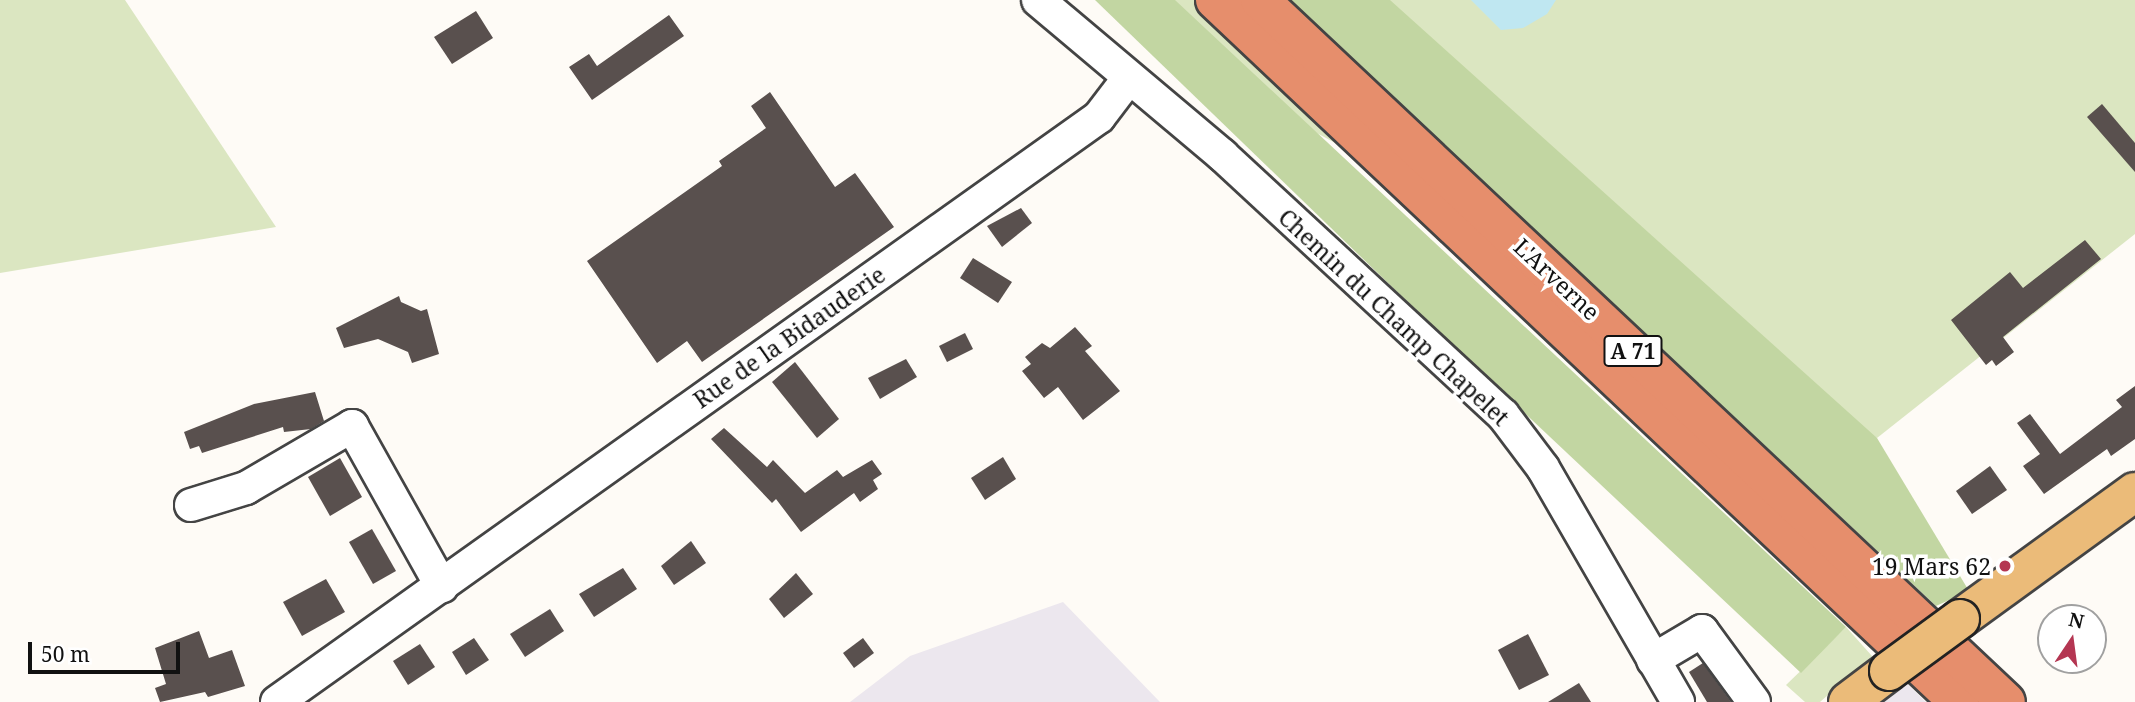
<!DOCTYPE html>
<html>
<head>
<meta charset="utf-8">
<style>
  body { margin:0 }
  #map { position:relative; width:2135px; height:702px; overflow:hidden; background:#fefbf6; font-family:"Noto Serif",serif }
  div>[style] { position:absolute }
  .industrial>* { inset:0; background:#ece7ee }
  .green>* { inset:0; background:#dbe6c1 }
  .forest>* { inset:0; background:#c2d6a2 }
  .water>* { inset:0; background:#bfe7f1 }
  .building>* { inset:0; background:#59504e }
  .roads { filter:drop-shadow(2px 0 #444) drop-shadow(-2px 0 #444) drop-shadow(0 2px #444) drop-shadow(0 -2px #444) }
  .minor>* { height:32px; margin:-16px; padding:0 16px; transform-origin:16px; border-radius:16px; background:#fff }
  .major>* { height:38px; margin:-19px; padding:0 19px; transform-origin:19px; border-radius:19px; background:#ebbb79 }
  .highway>* { height:38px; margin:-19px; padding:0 19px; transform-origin:19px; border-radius:19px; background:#e68e6c }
  .bridges { filter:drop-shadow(2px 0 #222) drop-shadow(-2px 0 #222) drop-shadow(0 2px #222) drop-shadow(0 -2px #222) }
  .major-bridge>* { height:38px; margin:-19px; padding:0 19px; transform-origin:19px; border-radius:19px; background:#ebbb79 }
  .dots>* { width:19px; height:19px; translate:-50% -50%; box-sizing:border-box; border:4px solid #fff; border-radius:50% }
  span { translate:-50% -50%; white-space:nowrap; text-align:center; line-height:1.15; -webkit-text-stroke:7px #fff; paint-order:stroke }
  .shield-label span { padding:2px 5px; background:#fff; border:2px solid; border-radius:5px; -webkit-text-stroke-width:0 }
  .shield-label { font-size:21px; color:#111; font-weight:700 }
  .street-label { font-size:23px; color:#111 }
  .poi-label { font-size:23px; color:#111 }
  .right { translate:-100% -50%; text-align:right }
  .north { position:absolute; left:2037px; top:604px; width:70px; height:70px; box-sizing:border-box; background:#fff; border:2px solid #a0a0a0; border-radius:50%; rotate:13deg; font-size:19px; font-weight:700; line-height:28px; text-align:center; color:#111 }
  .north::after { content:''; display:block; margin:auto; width:24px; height:32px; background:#b43652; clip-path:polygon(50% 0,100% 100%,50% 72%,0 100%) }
  .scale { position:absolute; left:28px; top:642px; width:152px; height:32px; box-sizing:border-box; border:4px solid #111; border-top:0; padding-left:9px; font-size:21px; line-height:24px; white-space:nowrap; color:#111; -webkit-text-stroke:5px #fff; paint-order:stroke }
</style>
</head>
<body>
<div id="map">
  <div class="industrial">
    <div style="clip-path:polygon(1063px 602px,1160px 702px,850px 702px,910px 656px)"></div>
    <div style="clip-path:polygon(1901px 678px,1926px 702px,1868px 702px)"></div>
  </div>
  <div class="green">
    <div style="clip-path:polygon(0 0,125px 0,276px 227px,0 273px)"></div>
    <div style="clip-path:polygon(1112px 0,2135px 0,2135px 234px,1877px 438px,1168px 52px)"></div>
    <div style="clip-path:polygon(1846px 627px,1872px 656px,1820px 702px,1805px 702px,1786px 685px)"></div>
  </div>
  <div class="forest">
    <div style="clip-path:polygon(1095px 0,1175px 0,1846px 627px,1801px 673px,1448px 341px)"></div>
    <div style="clip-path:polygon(1288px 0,1390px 0,1877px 438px,1969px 591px,1936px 606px)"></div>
  </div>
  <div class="water">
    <div style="clip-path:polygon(1471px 0,1556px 0,1547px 14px,1523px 28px,1501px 30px)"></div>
  </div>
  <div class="building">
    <div style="clip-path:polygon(476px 11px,493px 38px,452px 64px,434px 37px)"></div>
    <div style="clip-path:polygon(669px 15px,684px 36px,592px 100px,569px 67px,589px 54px,597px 66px)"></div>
    <div style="clip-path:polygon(770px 92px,835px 187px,855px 173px,894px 227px,702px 362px,687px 341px,657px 363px,587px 261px,722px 166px,719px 161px,766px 128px,751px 106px)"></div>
    <div style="clip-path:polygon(2102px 104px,2135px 143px,2135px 172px,2087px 117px)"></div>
    <div style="clip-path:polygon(1021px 208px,1032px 223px,1002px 247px,987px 226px)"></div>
    <div style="clip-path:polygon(2085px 240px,2101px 259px,2003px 337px,2014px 352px,1996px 366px,1992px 360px,1986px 365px,1951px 320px,2010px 272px,2023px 288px)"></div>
    <div style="clip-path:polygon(973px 258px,1012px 282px,998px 303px,960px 278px)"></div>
    <div style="clip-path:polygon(399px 296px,401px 302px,421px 311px,427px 309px,439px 354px,412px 363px,408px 352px,378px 339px,344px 348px,336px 328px)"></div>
    <div style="clip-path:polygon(1075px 327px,1092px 346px,1085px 351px,1120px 391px,1083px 420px,1058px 387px,1044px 398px,1022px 371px,1031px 364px,1025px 357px,1042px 343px,1050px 348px)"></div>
    <div style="clip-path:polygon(965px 333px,973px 349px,947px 362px,939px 346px)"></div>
    <div style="clip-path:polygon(906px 359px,917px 377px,880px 399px,868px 378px)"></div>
    <div style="clip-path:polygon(795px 362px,839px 419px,817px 438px,772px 382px)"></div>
    <div style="clip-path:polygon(2135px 386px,2135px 439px,2111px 456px,2107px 449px,2044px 494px,2023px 466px,2040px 454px,2017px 423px,2030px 414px,2060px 454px,2122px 407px,2116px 400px)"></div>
    <div style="clip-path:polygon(315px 392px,324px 421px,311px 429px,284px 432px,283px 427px,202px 453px,199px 446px,190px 449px,184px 432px,254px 404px)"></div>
    <div style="clip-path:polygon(724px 428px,767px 467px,773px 460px,805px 493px,837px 470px,843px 477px,872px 460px,882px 474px,873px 480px,878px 489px,860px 502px,854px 493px,801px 532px,776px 499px,772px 503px,711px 439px)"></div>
    <div style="clip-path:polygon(1003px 457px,1016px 479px,985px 500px,971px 478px)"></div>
    <div style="clip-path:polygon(340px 458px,362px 497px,330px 516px,308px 477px)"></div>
    <div style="clip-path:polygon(1990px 466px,2007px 490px,1972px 514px,1956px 491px)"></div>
    <div style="clip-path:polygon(372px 529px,396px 571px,373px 584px,349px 542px)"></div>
    <div style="clip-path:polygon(691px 541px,706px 563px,674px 585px,661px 566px)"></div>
    <div style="clip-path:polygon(623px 568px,637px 589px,594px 617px,579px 594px)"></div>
    <div style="clip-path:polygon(796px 573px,813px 594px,784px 618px,769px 599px)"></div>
    <div style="clip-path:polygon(326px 579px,345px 612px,302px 636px,283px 602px)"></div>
    <div style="clip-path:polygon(550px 609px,564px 631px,525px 657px,510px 634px)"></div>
    <div style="clip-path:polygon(199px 631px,209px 658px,232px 650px,245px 686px,208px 697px,205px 692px,160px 702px,155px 688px,166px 684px,155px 648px)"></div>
    <div style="clip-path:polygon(1528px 634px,1549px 675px,1519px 690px,1498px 650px)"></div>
    <div style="clip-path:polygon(474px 638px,489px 660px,466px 675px,452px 652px)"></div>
    <div style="clip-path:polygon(863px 638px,874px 653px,854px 668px,843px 653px)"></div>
    <div style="clip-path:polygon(420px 644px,435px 667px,408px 685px,393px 661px)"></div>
    <div style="clip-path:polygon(1703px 663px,1731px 702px,1707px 702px,1689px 672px)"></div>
    <div style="clip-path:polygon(1579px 683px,1591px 702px,1548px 702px)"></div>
  </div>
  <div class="roads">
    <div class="minor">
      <div style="left:1038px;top:0;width:241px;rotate:40.1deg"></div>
      <div style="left:1222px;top:155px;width:383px;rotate:42.8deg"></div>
      <div style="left:1503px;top:415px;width:66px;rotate:53deg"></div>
      <div style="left:1543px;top:468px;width:270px;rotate:60deg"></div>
      <div style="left:191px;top:505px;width:58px;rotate:-17.2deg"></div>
      <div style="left:246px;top:488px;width:123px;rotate:-30.3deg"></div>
      <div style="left:352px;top:426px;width:184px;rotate:60.8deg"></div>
      <div style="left:1653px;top:660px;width:57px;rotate:-30.6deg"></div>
      <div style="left:1702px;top:631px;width:88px;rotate:53.8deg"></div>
      <div style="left:277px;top:702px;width:1009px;rotate:-35.44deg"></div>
      <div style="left:1099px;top:117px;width:48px;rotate:-52.7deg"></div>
    </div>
    <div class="major">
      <div style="left:1960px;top:619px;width:216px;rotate:-36deg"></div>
      <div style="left:1848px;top:702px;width:51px;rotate:-37.1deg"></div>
    </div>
    <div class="highway">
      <div style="left:1215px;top:0;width:1023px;rotate:43.34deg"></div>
      <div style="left:1260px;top:0;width:1024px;rotate:43.26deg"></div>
    </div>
  </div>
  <div class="bridges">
    <div class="major-bridge">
      <div style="left:1889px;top:671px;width:88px;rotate:-36.2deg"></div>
    </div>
  </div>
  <div class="dots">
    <div style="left:2005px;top:566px;background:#b43652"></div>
  </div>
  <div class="shield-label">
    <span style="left:1633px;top:351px">A 71</span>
  </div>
  <div class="street-label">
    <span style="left:1557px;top:279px;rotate:43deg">L'Arverne</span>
    <span style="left:1394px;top:317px;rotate:43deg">Chemin du Champ Chapelet</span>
    <span style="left:789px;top:337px;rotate:-35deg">Rue de la Bidauderie</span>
  </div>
  <div class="poi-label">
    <span class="right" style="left:1991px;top:566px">19 Mars 62</span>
  </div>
  <div class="north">N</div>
  <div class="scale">50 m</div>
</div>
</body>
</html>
